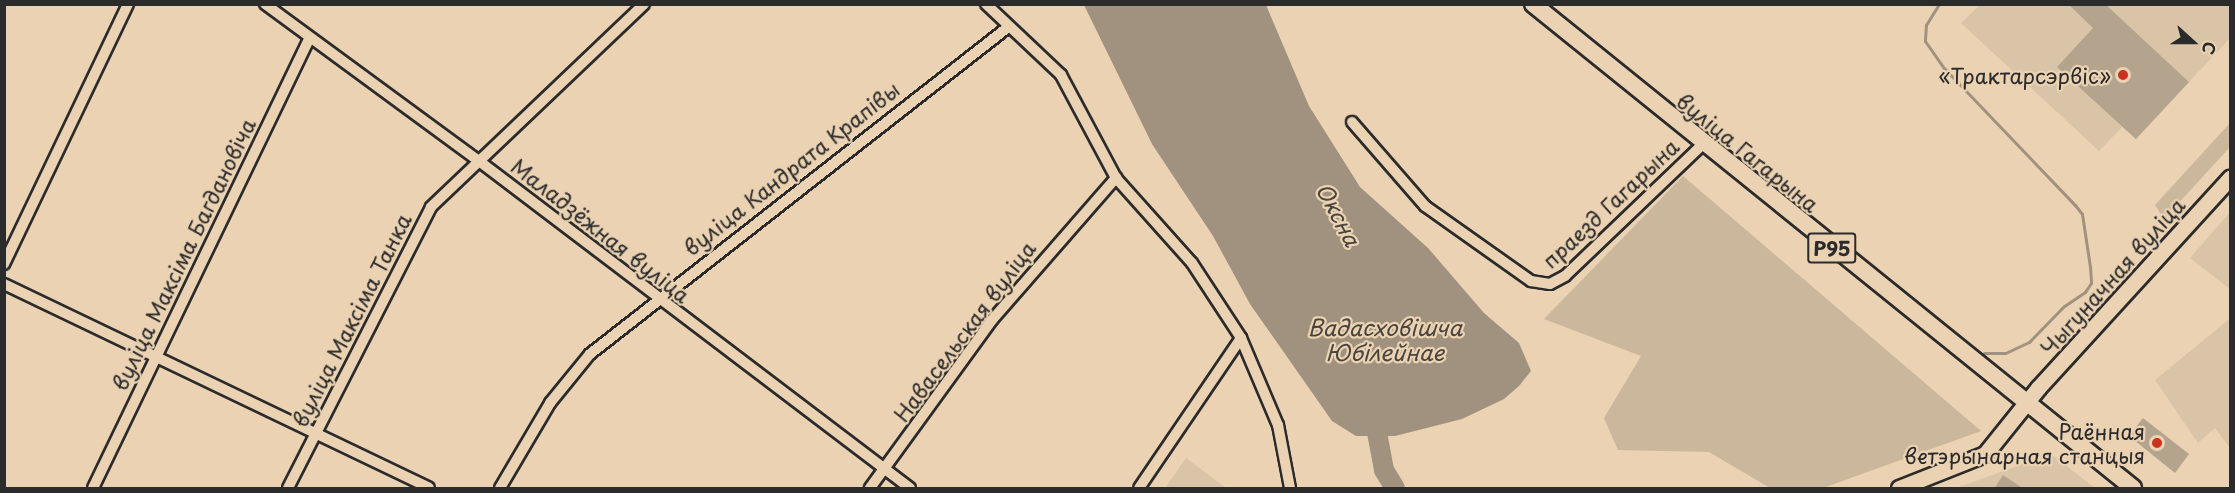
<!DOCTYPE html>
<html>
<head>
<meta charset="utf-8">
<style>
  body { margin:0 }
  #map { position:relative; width:2235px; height:493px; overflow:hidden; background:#ead2b2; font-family:"Playpen Sans",sans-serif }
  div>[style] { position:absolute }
  .built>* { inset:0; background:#dac4a7 }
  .green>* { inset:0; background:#cbb79c }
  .water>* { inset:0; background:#a1927f }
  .stream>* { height:3px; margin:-1.5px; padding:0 1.5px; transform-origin:1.5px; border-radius:1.5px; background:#a1927f }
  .river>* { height:20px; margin:-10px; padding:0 10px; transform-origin:10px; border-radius:10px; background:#a1927f }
  .building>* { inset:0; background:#b5a48d }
  .roads { filter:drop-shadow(2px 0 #2b2b2b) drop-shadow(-2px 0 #2b2b2b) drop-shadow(0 2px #2b2b2b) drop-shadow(0 -2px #2b2b2b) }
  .street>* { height:10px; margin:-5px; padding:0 5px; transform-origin:5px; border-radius:5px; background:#ead2b2 }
  .secondary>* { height:15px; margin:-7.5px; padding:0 7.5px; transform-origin:7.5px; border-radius:7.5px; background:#ead2b2 }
  .primary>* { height:16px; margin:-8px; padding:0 8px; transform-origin:8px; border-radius:8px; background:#ead2b2 }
  .dots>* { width:16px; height:16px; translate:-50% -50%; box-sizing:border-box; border:3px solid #ead2b2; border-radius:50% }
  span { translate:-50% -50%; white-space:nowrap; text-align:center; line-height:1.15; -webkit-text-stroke:4.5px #ead2b2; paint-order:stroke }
  .shield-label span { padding:2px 4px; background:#ead2b2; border:2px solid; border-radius:4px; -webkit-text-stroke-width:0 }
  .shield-label { font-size:20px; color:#2b2b2b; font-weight:700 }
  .poi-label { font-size:21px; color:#2b2b2b }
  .right { translate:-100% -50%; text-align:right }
  .street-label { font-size:21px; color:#2b2b2b }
  .water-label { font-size:22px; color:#484540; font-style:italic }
  .frame { position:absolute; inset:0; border:6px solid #2b2b2b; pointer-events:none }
  .north { position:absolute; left:2163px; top:12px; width:60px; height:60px; -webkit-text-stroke:4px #ead2b2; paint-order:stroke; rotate:111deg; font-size:16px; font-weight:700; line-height:24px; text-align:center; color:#2b2b2b }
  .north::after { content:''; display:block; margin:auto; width:21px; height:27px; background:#2b2b2b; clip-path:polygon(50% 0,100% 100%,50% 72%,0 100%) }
</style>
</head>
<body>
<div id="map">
  <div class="built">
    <div style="clip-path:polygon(1980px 5px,2230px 5px,2230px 38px,2136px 139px,2122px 127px,2099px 151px,1961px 23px)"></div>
    <div style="clip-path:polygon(2230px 212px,2230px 289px,2190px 258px)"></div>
    <div style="clip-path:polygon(2228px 320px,2230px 323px,2230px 448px,2215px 428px,2198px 443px,2155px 380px)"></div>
    <div style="clip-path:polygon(2051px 454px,2095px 488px,1956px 488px)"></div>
    <div style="clip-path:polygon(1186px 458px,1226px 488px,1165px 488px)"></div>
  </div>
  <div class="green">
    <div style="clip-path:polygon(2230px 123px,2230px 147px,2164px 219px,2155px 205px)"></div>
    <div style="clip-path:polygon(1683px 176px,1981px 431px,1823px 488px,1770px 488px,1709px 452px,1618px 450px,1604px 418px,1641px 356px,1544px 319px)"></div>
  </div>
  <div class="water">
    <div style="clip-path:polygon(1084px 5px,1266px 5px,1309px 106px,1360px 187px,1428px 248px,1484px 313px,1519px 343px,1531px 371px,1519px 386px,1504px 399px,1462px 419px,1395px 436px,1356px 436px,1332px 421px,1250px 304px,1213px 236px,1152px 144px)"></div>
  </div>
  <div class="stream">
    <div style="left:1939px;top:4px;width:25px;rotate:122deg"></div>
    <div style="left:1926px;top:25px;width:16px;rotate:94deg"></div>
    <div style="left:1925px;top:41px;width:33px;rotate:55deg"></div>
    <div style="left:1944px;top:68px;width:190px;rotate:46.3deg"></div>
    <div style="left:2075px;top:205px;width:11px;rotate:52deg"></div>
    <div style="left:2082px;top:214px;width:54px;rotate:81.4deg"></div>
    <div style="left:2090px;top:267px;width:16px;rotate:86deg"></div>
    <div style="left:2091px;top:283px;width:11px;rotate:124deg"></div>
    <div style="left:2085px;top:292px;width:25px;rotate:146deg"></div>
    <div style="left:2064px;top:306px;width:50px;rotate:134.2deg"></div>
    <div style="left:2029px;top:342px;width:26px;rotate:155deg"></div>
    <div style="left:2005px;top:353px;width:21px;rotate:180deg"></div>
  </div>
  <div class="river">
    <div style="left:1373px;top:411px;width:60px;rotate:79.4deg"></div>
    <div style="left:1384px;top:470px;width:21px;rotate:59deg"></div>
  </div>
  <div class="building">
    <div style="clip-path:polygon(2068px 4px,2105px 4px,2189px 82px,2136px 139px,2057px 67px,2093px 28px)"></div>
    <div style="clip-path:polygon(2143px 418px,2189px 454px,2175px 473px,2129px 436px)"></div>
    <div style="clip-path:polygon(2003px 475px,2024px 489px,1994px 489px)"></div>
  </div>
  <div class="roads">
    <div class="street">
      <div style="left:265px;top:4px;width:265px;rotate:36.3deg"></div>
      <div style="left:479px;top:161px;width:541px;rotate:37.19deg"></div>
      <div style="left:986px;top:4px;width:103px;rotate:43.4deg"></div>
      <div style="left:1061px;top:75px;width:117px;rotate:61.9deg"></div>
      <div style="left:1116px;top:178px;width:114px;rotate:48.2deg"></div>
      <div style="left:1192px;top:263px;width:90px;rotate:56.8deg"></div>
      <div style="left:1241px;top:338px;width:181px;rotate:124.2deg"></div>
      <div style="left:1352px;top:122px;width:111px;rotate:49deg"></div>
      <div style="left:1425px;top:206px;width:130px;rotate:35.3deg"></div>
      <div style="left:1531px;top:281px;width:19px;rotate:9deg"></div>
      <div style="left:1550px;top:284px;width:17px;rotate:-28deg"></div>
      <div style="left:1565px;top:276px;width:190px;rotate:-43.7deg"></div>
      <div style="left:4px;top:264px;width:288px;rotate:-64.5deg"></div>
      <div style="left:4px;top:284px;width:471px;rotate:25.6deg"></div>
      <div style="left:1241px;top:338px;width:95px;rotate:67deg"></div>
      <div style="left:1278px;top:425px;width:64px;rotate:79.2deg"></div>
      <div style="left:93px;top:488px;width:500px;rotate:-64.3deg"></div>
      <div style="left:288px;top:488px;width:315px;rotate:-63deg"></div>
      <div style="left:431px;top:207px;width:294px;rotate:-43.6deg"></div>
      <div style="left:500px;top:488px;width:99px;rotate:-59.5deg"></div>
      <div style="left:550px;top:403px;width:63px;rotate:-50.8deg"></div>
      <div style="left:590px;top:354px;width:529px;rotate:-38.02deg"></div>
      <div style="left:870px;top:488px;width:208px;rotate:-54deg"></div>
      <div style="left:992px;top:320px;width:189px;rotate:-48.9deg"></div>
    </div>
    <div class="secondary">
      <div style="left:1899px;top:488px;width:92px;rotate:-21.6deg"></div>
      <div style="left:1985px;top:454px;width:85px;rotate:-51.2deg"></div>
      <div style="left:2038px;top:388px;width:285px;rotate:-47.6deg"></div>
    </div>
    <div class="primary">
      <div style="left:1533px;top:4px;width:771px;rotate:38.89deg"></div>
    </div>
  </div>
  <div class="dots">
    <div style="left:2123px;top:75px;background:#c8321e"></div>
    <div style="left:2157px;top:443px;background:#c8321e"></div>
  </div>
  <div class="shield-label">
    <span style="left:1832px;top:248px">Р95</span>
  </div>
  <div class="poi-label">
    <span class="right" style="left:2111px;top:75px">«Трактарсэрвіс»</span>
    <span class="right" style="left:2145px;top:443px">Раённая<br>ветэрынарная станцыя</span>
  </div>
  <div class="street-label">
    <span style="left:1748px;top:152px;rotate:39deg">вуліца Гагарына</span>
    <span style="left:791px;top:168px;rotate:-38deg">вуліца Кандрата Крапівы</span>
    <span style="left:1610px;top:203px;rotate:-43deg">праезд Гагарына</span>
    <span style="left:601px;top:230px;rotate:38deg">Маладзёжная вуліца</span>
    <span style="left:183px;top:254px;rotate:-64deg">вуліца Максіма Багдановіча</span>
    <span style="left:2112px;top:276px;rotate:-48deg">Чыгуначная вуліца</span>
    <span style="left:351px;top:320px;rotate:-63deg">вуліца Максіма Танка</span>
    <span style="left:964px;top:331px;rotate:-53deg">Навасельская вуліца</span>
  </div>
  <div class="water-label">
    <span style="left:1339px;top:214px;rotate:62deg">Оксна</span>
    <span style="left:1385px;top:339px">Вадасховішча<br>Юбілейнае</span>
  </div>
  <div class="frame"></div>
  <div class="north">С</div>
</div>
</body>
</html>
